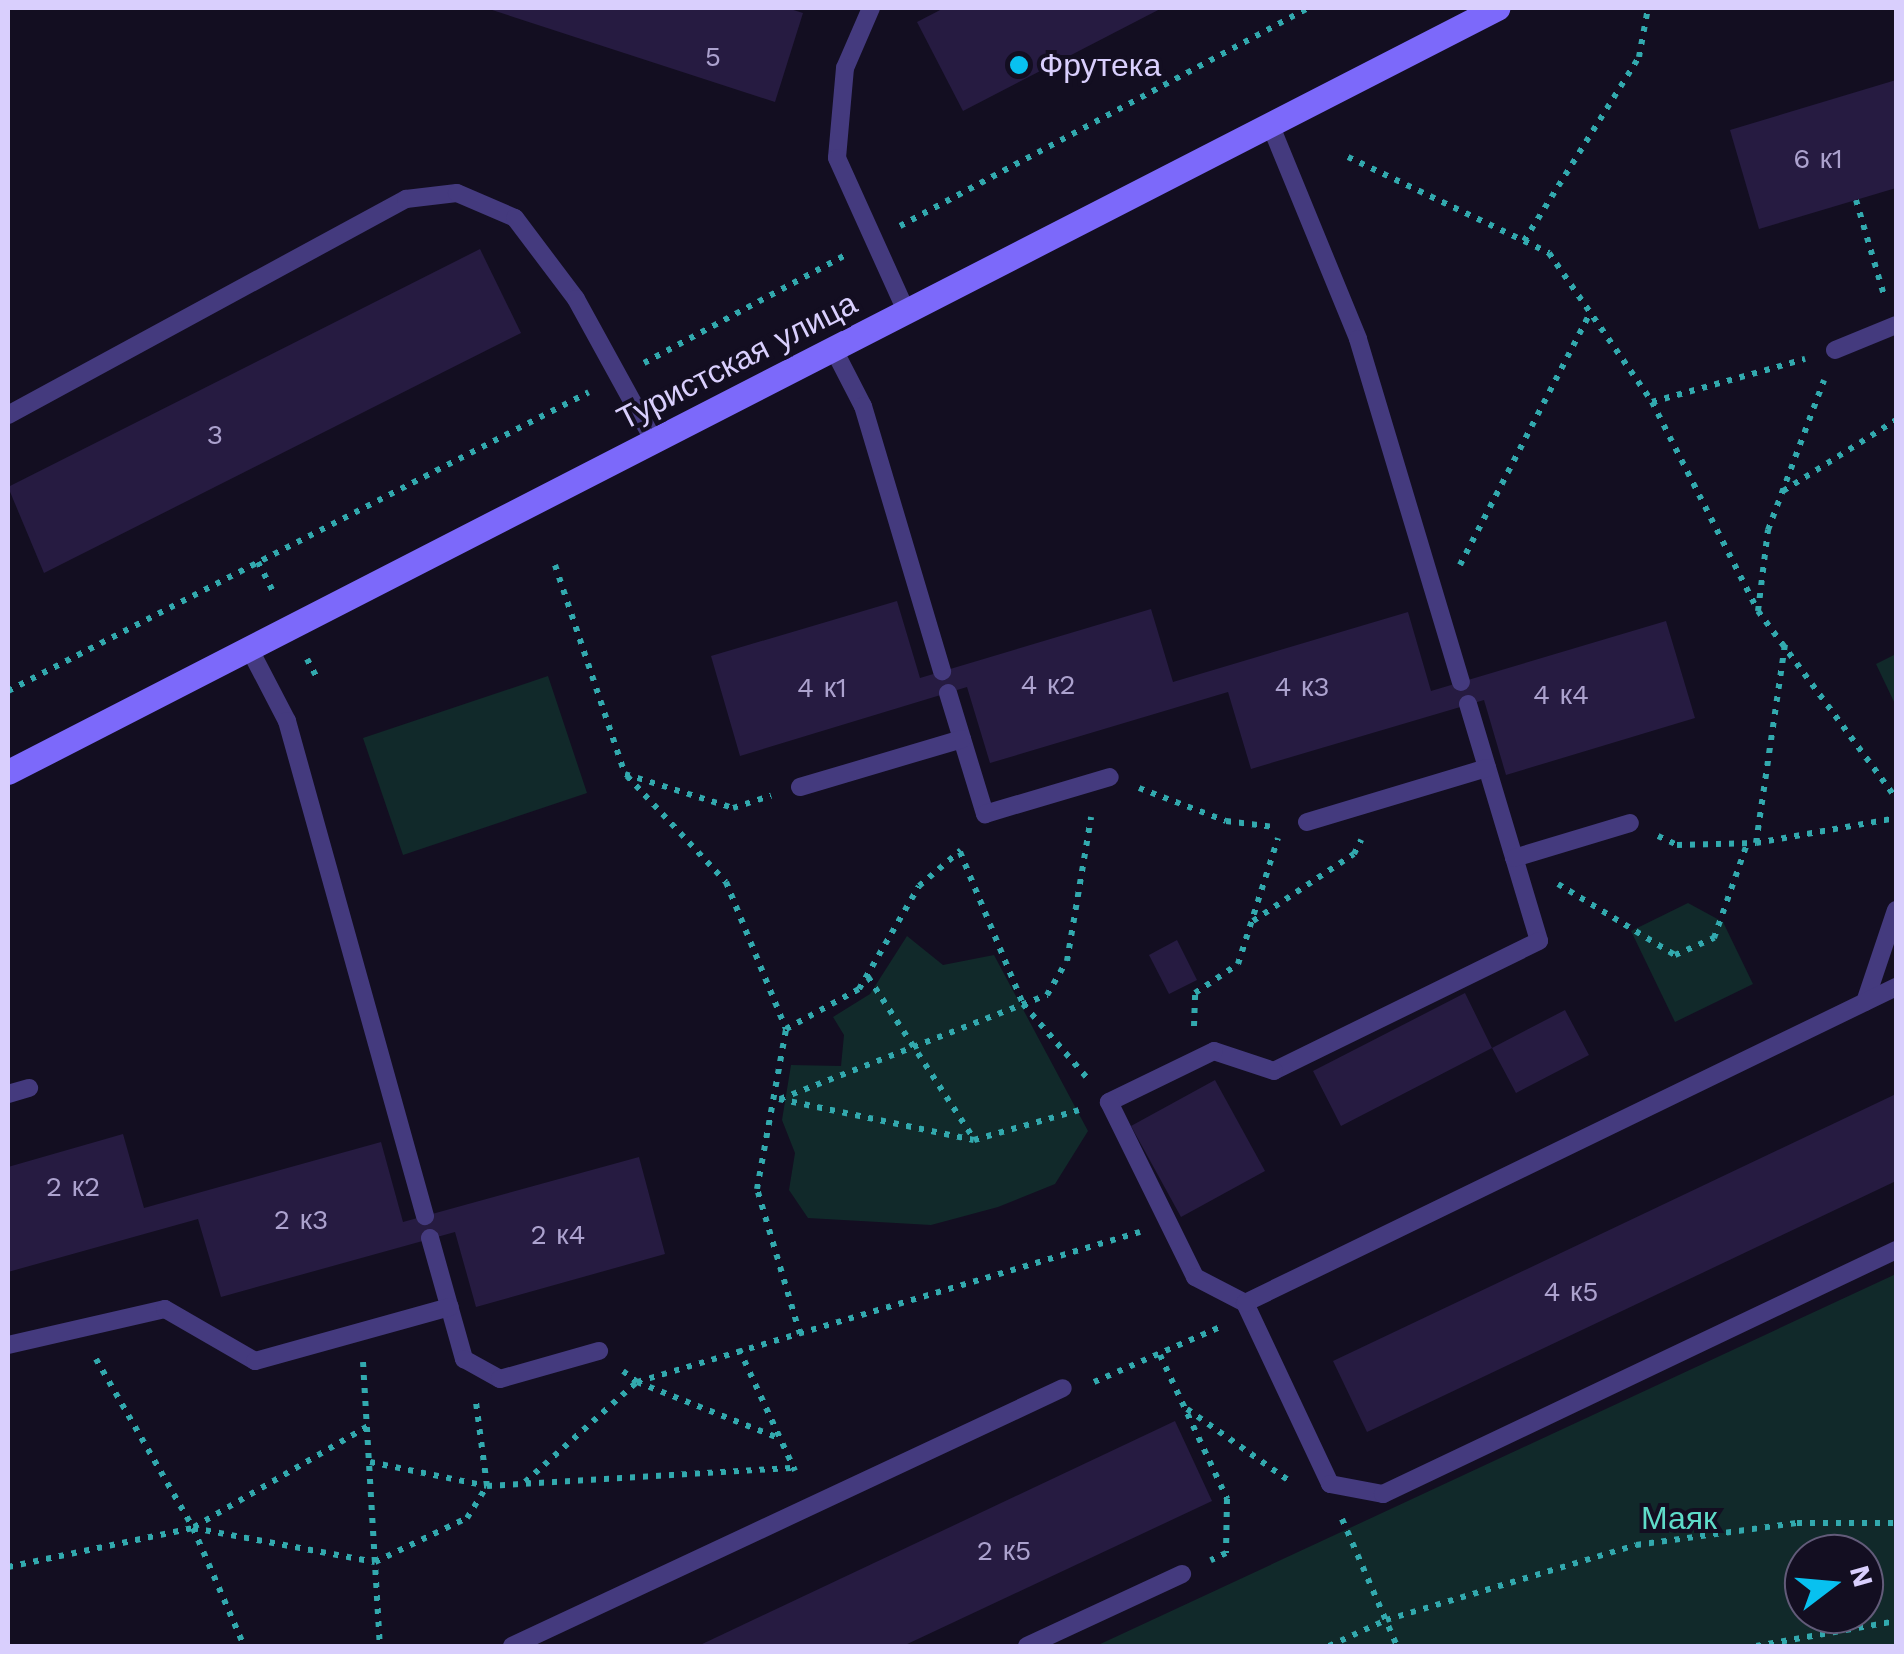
<!DOCTYPE html>
<html>
<head>
<meta charset="utf-8">
<style>
  body { margin:0 }
  #map { position:relative; width:1904px; height:1654px; overflow:hidden; background:#130e21; font-family:"Work Sans",sans-serif }
  div>[style] { position:absolute }
  .green>* { inset:0; background:#11292a }
  .building>* { inset:0; background:#261b41 }
  .path>* { height:6px; margin-top:-3px; transform-origin:0; background:repeating-linear-gradient(90deg,#32a9ae 0 5px,transparent 0 13px) }
  .lane>* { height:18px; margin:-9px; padding:0 9px; transform-origin:9px; border-radius:9px; background:#443a7e }
  .secondary>* { height:25px; margin:-12.5px; padding:0 12.5px; transform-origin:12.5px; border-radius:12.5px; background:#7c69fa }
  .dots>* { width:28px; height:28px; translate:-50% -50%; box-sizing:border-box; border:5px solid #130e21; border-radius:50% }
  span { translate:-50% -50%; white-space:nowrap; text-align:center; line-height:1.15; -webkit-text-stroke:8px #130e21; paint-order:stroke }
  .number-label { font-size:28px; color:#aca2ce }
  .number-label span { -webkit-text-stroke-width:0 }
  .poi-label { font-size:32px; color:#d9cffd }
  .left { translate:0 -50%; text-align:left }
  .street-label { font-size:32px; color:#d9cffd }
  .park-label { font-size:32px; color:#5edbc8 }
  .frame { position:absolute; inset:0; border:10px solid #d9cffd; pointer-events:none }
  .north { position:absolute; left:1784px; top:1534px; width:100px; height:100px; box-sizing:border-box; background:#130e21; border:2px solid #625b79; border-radius:50%; rotate:74deg; font-size:28px; font-weight:700; line-height:40px; text-align:center; color:#d9cffd }
  .north::after { content:''; display:block; margin:auto; width:35px; height:45px; background:#08c1f0; clip-path:polygon(50% 0,100% 100%,50% 72%,0 100%) }
</style>
</head>
<body>
<div id="map">
  <div class="green">
    <div style="clip-path:polygon(1896px 654px,1896px 706px,1876px 664px)"></div>
    <div style="clip-path:polygon(548px 676px,587px 793px,403px 855px,363px 738px)"></div>
    <div style="clip-path:polygon(1688px 903px,1723px 922px,1753px 984px,1675px 1022px,1631px 931px)"></div>
    <div style="clip-path:polygon(907px 936px,943px 965px,994px 955px,1088px 1131px,1055px 1184px,998px 1207px,931px 1225px,808px 1218px,789px 1190px,795px 1153px,782px 1120px,791px 1065px,841px 1066px,844px 1035px,833px 1017px,870px 994px)"></div>
    <div style="clip-path:polygon(evenodd,1896px 1274px,1896px 1646px,1096px 1646px,1896px 1274px,1864px 1554px,1864px 1614px,1804px 1614px,1804px 1554px,1864px 1554px)"></div>
  </div>
  <div class="building">
    <div style="clip-path:polygon(486px 8px,787px 8px,803px 13px,775px 102px)"></div>
    <div style="clip-path:polygon(944px 8px,1162px 8px,963px 111px,917px 22px)"></div>
    <div style="clip-path:polygon(1896px 80px,1896px 188px,1759px 229px,1730px 130px)"></div>
    <div style="clip-path:polygon(480px 249px,521px 333px,44px 573px,8px 487px)"></div>
    <div style="clip-path:polygon(897px 601px,920px 678px,1151px 609px,1173px 682px,1408px 612px,1431px 691px,1666px 621px,1695px 718px,1506px 775px,1484px 700px,1251px 769px,1228px 692px,990px 763px,967px 687px,740px 756px,711px 656px)"></div>
    <div style="clip-path:polygon(1177px 940px,1197px 980px,1169px 994px,1149px 955px)"></div>
    <div style="clip-path:polygon(1465px 993px,1492px 1048px,1565px 1010px,1589px 1055px,1516px 1093px,1492px 1048px,1341px 1126px,1313px 1071px)"></div>
    <div style="clip-path:polygon(1215px 1080px,1265px 1171px,1181px 1217px,1131px 1126px)"></div>
    <div style="clip-path:polygon(1896px 1094px,1896px 1181px,1367px 1432px,1333px 1361px)"></div>
    <div style="clip-path:polygon(123px 1134px,144px 1208px,381px 1142px,403px 1222px,639px 1157px,665px 1254px,476px 1307px,455px 1232px,221px 1297px,198px 1219px,8px 1272px,8px 1167px)"></div>
    <div style="clip-path:polygon(1175px 1421px,1212px 1501px,903px 1646px,698px 1646px)"></div>
  </div>
  <div class="path">
    <div style="left:1348px;top:157px;width:223px;rotate:25.5deg"></div>
    <div style="left:1549px;top:253px;width:181px;rotate:55.3deg"></div>
    <div style="left:1652px;top:402px;width:234px;rotate:63.1deg"></div>
    <div style="left:1758px;top:611px;width:232px;rotate:53.6deg"></div>
    <div style="left:1856px;top:200px;width:99px;rotate:73.6deg"></div>
    <div style="left:900px;top:226px;width:463px;rotate:-28.1deg"></div>
    <div style="left:1524px;top:241px;width:217px;rotate:-58deg"></div>
    <div style="left:1639px;top:57px;width:50px;rotate:-79.6deg"></div>
    <div style="left:644px;top:363px;width:228px;rotate:-28.2deg"></div>
    <div style="left:1652px;top:402px;width:159px;rotate:-15.7deg"></div>
    <div style="left:1783px;top:491px;width:133px;rotate:-32.1deg"></div>
    <div style="left:258px;top:562px;width:38px;rotate:63deg"></div>
    <div style="left:555px;top:565px;width:220px;rotate:71.5deg"></div>
    <div style="left:625px;top:774px;width:113px;rotate:17.5deg"></div>
    <div style="left:733px;top:808px;width:40px;rotate:-18deg"></div>
    <div style="left:1460px;top:565px;width:284px;rotate:-62.7deg"></div>
    <div style="left:1758px;top:611px;width:82px;rotate:-83deg"></div>
    <div style="left:1768px;top:530px;width:160px;rotate:-69.5deg"></div>
    <div style="left:307px;top:659px;width:24px;rotate:62deg"></div>
    <div style="left:8px;top:691px;width:653px;rotate:-27.23deg"></div>
    <div style="left:627px;top:776px;width:145px;rotate:47deg"></div>
    <div style="left:726px;top:882px;width:159px;rotate:67.8deg"></div>
    <div style="left:1139px;top:788px;width:93px;rotate:20.8deg"></div>
    <div style="left:1226px;top:821px;width:49px;rotate:7deg"></div>
    <div style="left:1658px;top:836px;width:21px;rotate:25deg"></div>
    <div style="left:1677px;top:845px;width:79px;rotate:-1.5deg"></div>
    <div style="left:1756px;top:843px;width:142px;rotate:-10.1deg"></div>
    <div style="left:1756px;top:843px;width:201px;rotate:-81.7deg"></div>
    <div style="left:960px;top:852px;width:165px;rotate:67.5deg"></div>
    <div style="left:1023px;top:1004px;width:99px;rotate:49.1deg"></div>
    <div style="left:1558px;top:884px;width:137px;rotate:31.3deg"></div>
    <div style="left:1675px;top:955px;width:43px;rotate:-23.6deg"></div>
    <div style="left:1714px;top:938px;width:100px;rotate:-70.7deg"></div>
    <div style="left:1253px;top:921px;width:121px;rotate:-33.6deg"></div>
    <div style="left:1354px;top:854px;width:16px;rotate:-63deg"></div>
    <div style="left:868px;top:977px;width:194px;rotate:56.8deg"></div>
    <div style="left:1194px;top:1026px;width:33px;rotate:-88deg"></div>
    <div style="left:1195px;top:993px;width:52px;rotate:-34deg"></div>
    <div style="left:1238px;top:964px;width:132px;rotate:-72.4deg"></div>
    <div style="left:779px;top:1099px;width:199px;rotate:11.9deg"></div>
    <div style="left:974px;top:1140px;width:109px;rotate:-15.9deg"></div>
    <div style="left:780px;top:1099px;width:287px;rotate:-21.3deg"></div>
    <div style="left:1047px;top:995px;width:39px;rotate:-60deg"></div>
    <div style="left:1067px;top:961px;width:146px;rotate:-80.5deg"></div>
    <div style="left:800px;top:1334px;width:151px;rotate:-106.5deg"></div>
    <div style="left:757px;top:1189px;width:163px;rotate:-79.7deg"></div>
    <div style="left:786px;top:1029px;width:83px;rotate:-28.7deg"></div>
    <div style="left:859px;top:989px;width:119px;rotate:-59.8deg"></div>
    <div style="left:919px;top:886px;width:55px;rotate:-40.6deg"></div>
    <div style="left:739px;top:1349px;width:134px;rotate:65.3deg"></div>
    <div style="left:1160px;top:1355px;width:159px;rotate:65deg"></div>
    <div style="left:1227px;top:1499px;width:54px;rotate:91.1deg"></div>
    <div style="left:1226px;top:1553px;width:17px;rotate:155deg"></div>
    <div style="left:96px;top:1359px;width:195px;rotate:60.1deg"></div>
    <div style="left:193px;top:1528px;width:129px;rotate:66.6deg"></div>
    <div style="left:363px;top:1362px;width:285px;rotate:86.6deg"></div>
    <div style="left:623px;top:1371px;width:18px;rotate:38deg"></div>
    <div style="left:637px;top:1382px;width:525px;rotate:-16.61deg"></div>
    <div style="left:1094px;top:1382px;width:137px;rotate:-23.6deg"></div>
    <div style="left:1187px;top:1409px;width:127px;rotate:35.1deg"></div>
    <div style="left:370px;top:1462px;width:119px;rotate:11.6deg"></div>
    <div style="left:487px;top:1486px;width:308px;rotate:-3.4deg"></div>
    <div style="left:525px;top:1482px;width:150px;rotate:-41.8deg"></div>
    <div style="left:637px;top:1382px;width:155px;rotate:21.6deg"></div>
    <div style="left:1342px;top:1519px;width:138px;rotate:66.6deg"></div>
    <div style="left:194px;top:1527px;width:201px;rotate:-30.1deg"></div>
    <div style="left:8px;top:1567px;width:189px;rotate:-11.9deg"></div>
    <div style="left:193px;top:1528px;width:185px;rotate:10.6deg"></div>
    <div style="left:375px;top:1562px;width:102px;rotate:-25.6deg"></div>
    <div style="left:467px;top:1518px;width:38px;rotate:-58deg"></div>
    <div style="left:487px;top:1486px;width:84px;rotate:-97.5deg"></div>
    <div style="left:1329px;top:1646px;width:63px;rotate:-24.5deg"></div>
    <div style="left:1386px;top:1620px;width:261px;rotate:-16.7deg"></div>
    <div style="left:1636px;top:1545px;width:162px;rotate:-7.8deg"></div>
    <div style="left:1797px;top:1523px;width:99px"></div>
    <div style="left:1756px;top:1646px;width:142px;rotate:-10.1deg"></div>
  </div>
  <div class="lane">
    <div style="left:871px;top:8px;width:65px;rotate:113.4deg"></div>
    <div style="left:845px;top:68px;width:90px;rotate:95.1deg"></div>
    <div style="left:837px;top:158px;width:168px;rotate:65.7deg"></div>
    <div style="left:1270px;top:124px;width:232px;rotate:67.7deg"></div>
    <div style="left:1358px;top:339px;width:358px;rotate:73.3deg"></div>
    <div style="left:833px;top:348px;width:65px;rotate:62.7deg"></div>
    <div style="left:863px;top:406px;width:277px;rotate:73.4deg"></div>
    <div style="left:1835px;top:350px;width:66px;rotate:-22.3deg"></div>
    <div style="left:8px;top:415px;width:453px;rotate:-28.5deg"></div>
    <div style="left:406px;top:199px;width:51px;rotate:-6.7deg"></div>
    <div style="left:457px;top:193px;width:63px;rotate:23.3deg"></div>
    <div style="left:515px;top:218px;width:101px;rotate:53deg"></div>
    <div style="left:576px;top:299px;width:162px;rotate:61.2deg"></div>
    <div style="left:249px;top:648px;width:82px;rotate:62.5deg"></div>
    <div style="left:287px;top:721px;width:514px;rotate:74.42deg"></div>
    <div style="left:948px;top:693px;width:127px;rotate:73deg"></div>
    <div style="left:985px;top:814px;width:130px;rotate:-16.5deg"></div>
    <div style="left:1468px;top:704px;width:247px;rotate:73.3deg"></div>
    <div style="left:1539px;top:941px;width:295px;rotate:153.9deg"></div>
    <div style="left:1274px;top:1071px;width:63px;rotate:-161.6deg"></div>
    <div style="left:1214px;top:1051px;width:117px;rotate:154.1deg"></div>
    <div style="left:1109px;top:1102px;width:195px;rotate:63.8deg"></div>
    <div style="left:1195px;top:1277px;width:56px;rotate:27.5deg"></div>
    <div style="left:1245px;top:1303px;width:200px;rotate:64.8deg"></div>
    <div style="left:1330px;top:1484px;width:54px;rotate:10.7deg"></div>
    <div style="left:1383px;top:1494px;width:568px;rotate:-25.44deg"></div>
    <div style="left:800px;top:787px;width:169px;rotate:-16.5deg"></div>
    <div style="left:1307px;top:822px;width:188px;rotate:-16.7deg"></div>
    <div style="left:1514px;top:858px;width:121px;rotate:-16.8deg"></div>
    <div style="left:1865px;top:1002px;width:97px;rotate:-71.4deg"></div>
    <div style="left:8px;top:1094px;width:22px;rotate:-16deg"></div>
    <div style="left:430px;top:1238px;width:126px;rotate:74.3deg"></div>
    <div style="left:464px;top:1359px;width:41px;rotate:29.1deg"></div>
    <div style="left:500px;top:1379px;width:103px;rotate:-15.8deg"></div>
    <div style="left:1245px;top:1303px;width:724px;rotate:-25.89deg"></div>
    <div style="left:8px;top:1345px;width:161px;rotate:-12.9deg"></div>
    <div style="left:165px;top:1309px;width:104px;rotate:30deg"></div>
    <div style="left:255px;top:1361px;width:202px;rotate:-15.5deg"></div>
    <div style="left:512px;top:1646px;width:608px;rotate:-25.09deg"></div>
    <div style="left:1027px;top:1646px;width:171px;rotate:-24.9deg"></div>
  </div>
  <div class="secondary">
    <div style="left:8px;top:772px;width:1674px;rotate:-27.16deg"></div>
  </div>
  <div class="dots">
    <div style="left:1019px;top:65px;background:#08c1f0"></div>
  </div>
  <div class="number-label">
    <span style="left:713px;top:57px">5</span>
    <span style="left:1818px;top:159px">6 к1</span>
    <span style="left:215px;top:435px">3</span>
    <span style="left:1048px;top:685px">4 к2</span>
    <span style="left:1302px;top:687px">4 к3</span>
    <span style="left:822px;top:688px">4 к1</span>
    <span style="left:1561px;top:695px">4 к4</span>
    <span style="left:73px;top:1187px">2 к2</span>
    <span style="left:301px;top:1220px">2 к3</span>
    <span style="left:558px;top:1235px">2 к4</span>
    <span style="left:1571px;top:1292px">4 к5</span>
    <span style="left:1004px;top:1551px">2 к5</span>
  </div>
  <div class="poi-label">
    <span class="left" style="left:1039px;top:65px">Фрутека</span>
  </div>
  <div class="street-label">
    <span style="left:737px;top:361px;rotate:-27deg">Туристская улица</span>
  </div>
  <div class="park-label">
    <span style="left:1679px;top:1518px">Маяк</span>
  </div>
  <div class="frame"></div>
  <div class="north">N</div>
</div>
</body>
</html>
